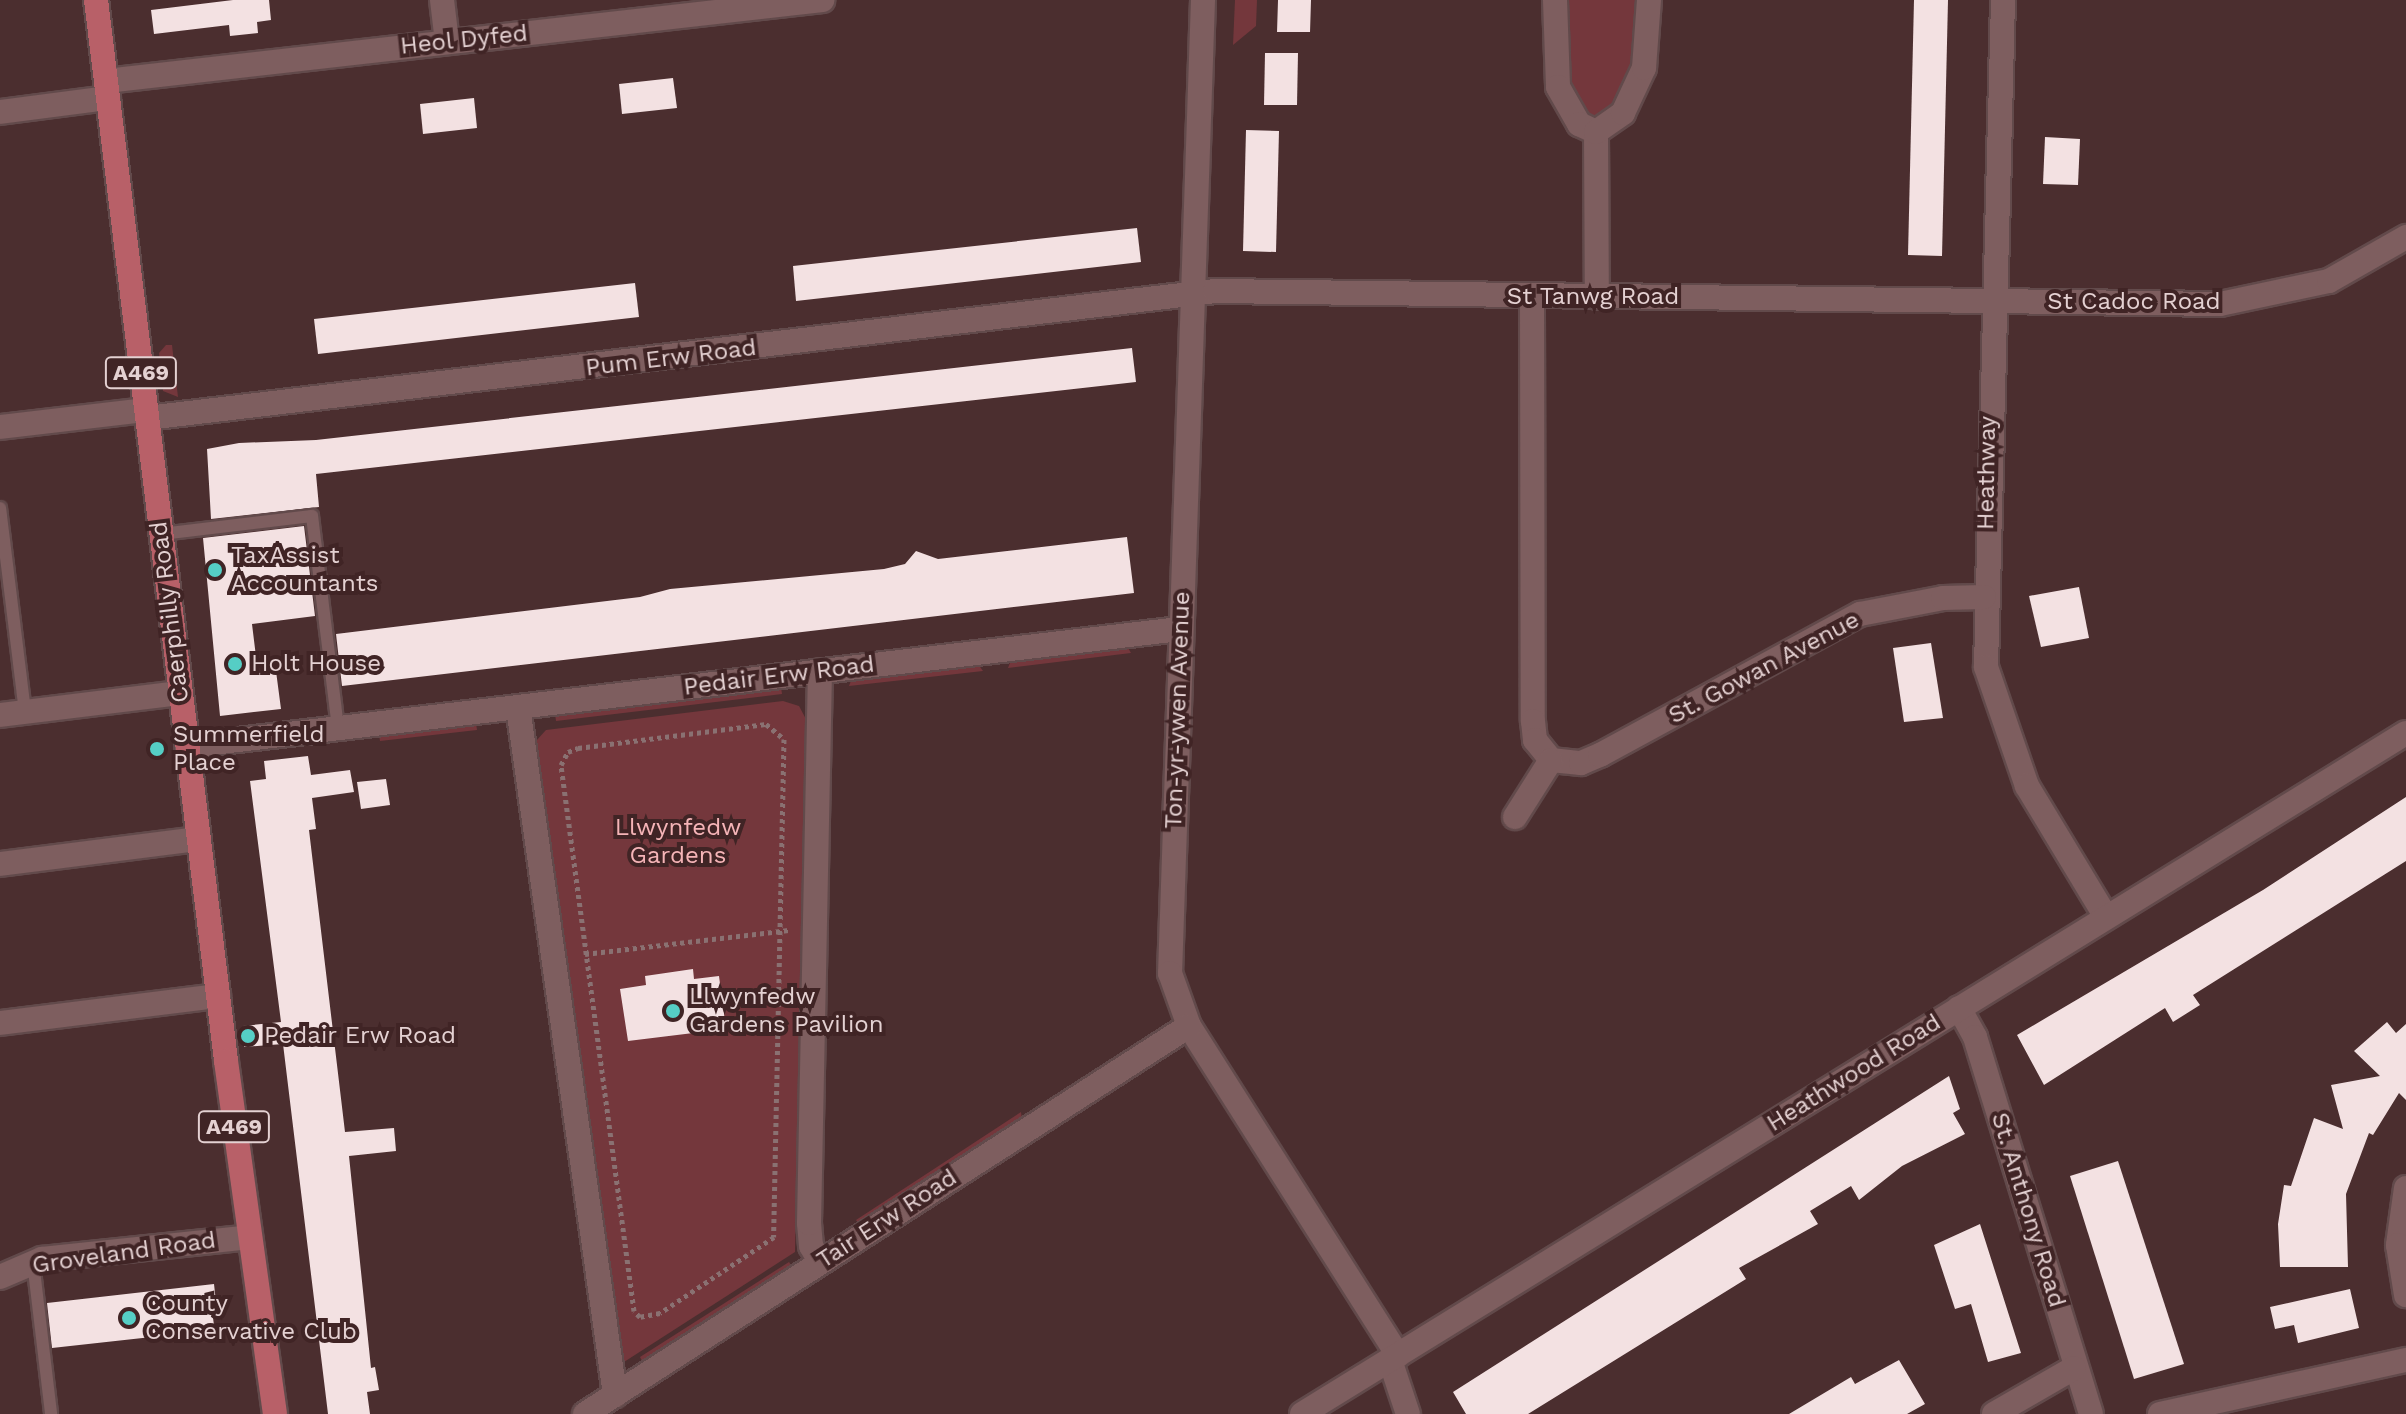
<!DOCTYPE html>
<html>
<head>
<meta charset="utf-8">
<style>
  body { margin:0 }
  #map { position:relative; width:2406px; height:1414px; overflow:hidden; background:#4b2e2f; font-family:"Work Sans",sans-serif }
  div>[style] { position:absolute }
  .green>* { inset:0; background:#74373c }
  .building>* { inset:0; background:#f3e1e2 }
  .path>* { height:5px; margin-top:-2.5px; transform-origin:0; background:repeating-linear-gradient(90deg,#8a7172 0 4px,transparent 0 8px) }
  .roads { filter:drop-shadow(2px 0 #624a4b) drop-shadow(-2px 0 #624a4b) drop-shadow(0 2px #624a4b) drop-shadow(0 -2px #624a4b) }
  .lane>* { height:12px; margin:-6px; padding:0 6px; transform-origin:6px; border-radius:6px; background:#7e5e5f }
  .street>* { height:24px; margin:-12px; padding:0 12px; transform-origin:12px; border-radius:12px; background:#7e5e5f }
  .secondary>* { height:24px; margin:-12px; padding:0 12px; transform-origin:12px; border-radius:12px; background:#7e5e5f }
  .primary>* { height:24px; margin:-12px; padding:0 12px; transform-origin:12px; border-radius:12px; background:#b86068 }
  .dots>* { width:22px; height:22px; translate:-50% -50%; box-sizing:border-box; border:4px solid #402425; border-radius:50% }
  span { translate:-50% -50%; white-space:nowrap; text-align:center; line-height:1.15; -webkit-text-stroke:8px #402425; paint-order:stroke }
  .shield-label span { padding:2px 6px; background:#402425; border:2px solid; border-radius:6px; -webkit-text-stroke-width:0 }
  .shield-label { font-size:22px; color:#e4d1d2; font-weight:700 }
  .street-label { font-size:24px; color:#e4d1d2 }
  .poi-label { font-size:24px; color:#e4d1d2 }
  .left { translate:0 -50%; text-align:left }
  .park-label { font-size:24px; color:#f5b4b7 }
</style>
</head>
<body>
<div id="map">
  <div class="green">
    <div style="clip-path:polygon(1235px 0,1257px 0,1256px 26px,1233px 45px)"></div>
    <div style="clip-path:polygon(1563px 0,1639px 0,1638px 50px,1622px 96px,1596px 116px,1582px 111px,1566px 86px)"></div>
    <div style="clip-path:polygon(166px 345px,172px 345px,178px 397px,163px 391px,159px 353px)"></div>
    <div style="clip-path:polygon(1127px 646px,1131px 653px,1008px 668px,1011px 660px)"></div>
    <div style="clip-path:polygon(978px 664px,983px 671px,849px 686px,852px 678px)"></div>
    <div style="clip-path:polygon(781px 687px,782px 694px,556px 721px,555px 714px)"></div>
    <div style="clip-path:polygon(783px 701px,799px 706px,807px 721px,795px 1252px,624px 1362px,618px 1356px,536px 741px,546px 730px)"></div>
    <div style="clip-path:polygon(476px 723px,477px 730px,380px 741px,379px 735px)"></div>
    <div style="clip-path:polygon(1021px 1112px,1022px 1120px,858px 1223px,856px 1220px)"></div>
    <div style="clip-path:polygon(789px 1262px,793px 1268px,643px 1363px,640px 1357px)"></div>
  </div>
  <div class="building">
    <div style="clip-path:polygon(233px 0,269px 0,271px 20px,257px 22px,258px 33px,230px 36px,229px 25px,154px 34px,151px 10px)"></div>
    <div style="clip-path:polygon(1278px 0,1311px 0,1310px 32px,1277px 32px)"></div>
    <div style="clip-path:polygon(1914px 0,1948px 0,1942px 256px,1908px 255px)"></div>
    <div style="clip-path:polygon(1265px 53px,1298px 53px,1297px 105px,1264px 105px)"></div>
    <div style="clip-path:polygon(673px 78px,677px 108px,622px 114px,619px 84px)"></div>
    <div style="clip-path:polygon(474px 98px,477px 128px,423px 134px,420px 104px)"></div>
    <div style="clip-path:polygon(1246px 130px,1279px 131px,1276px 252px,1243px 251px)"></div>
    <div style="clip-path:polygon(2045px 137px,2080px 139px,2078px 185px,2043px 184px)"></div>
    <div style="clip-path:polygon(1137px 228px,1141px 262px,796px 301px,793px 266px)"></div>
    <div style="clip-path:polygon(635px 283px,639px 317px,318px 354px,314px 319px)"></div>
    <div style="clip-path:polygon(1132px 348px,1136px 382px,316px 474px,319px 507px,211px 519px,207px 449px,239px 443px,316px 440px)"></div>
    <div style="clip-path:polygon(304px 526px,315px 616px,252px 624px,258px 673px,276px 671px,281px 709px,220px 716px,203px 538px)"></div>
    <div style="clip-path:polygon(1127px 537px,1134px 593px,342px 686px,336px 634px,640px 597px,670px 589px,884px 569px,905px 564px,916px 551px,938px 559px)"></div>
    <div style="clip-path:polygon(2079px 587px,2089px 638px,2041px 647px,2029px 596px)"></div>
    <div style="clip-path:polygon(1931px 643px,1943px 718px,1904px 722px,1893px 648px)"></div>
    <div style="clip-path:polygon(308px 756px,311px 775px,350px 770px,354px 792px,312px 798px,316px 829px,309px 830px,345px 1132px,394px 1128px,396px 1151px,349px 1156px,371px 1368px,375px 1367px,379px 1390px,367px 1392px,370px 1414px,328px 1414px,283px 1044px,244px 1047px,243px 1026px,281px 1022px,250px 781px,266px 779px,264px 761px)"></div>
    <div style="clip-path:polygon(386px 779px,390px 805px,361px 809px,357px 782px)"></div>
    <div style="clip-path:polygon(2406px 797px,2406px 861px,2193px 995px,2200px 1005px,2173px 1022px,2165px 1008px,2044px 1085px,2017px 1035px,2263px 890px)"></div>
    <div style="clip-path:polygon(693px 969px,694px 979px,719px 976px,726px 1029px,628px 1041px,620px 989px,646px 985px,645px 976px)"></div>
    <div style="clip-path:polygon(2387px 1022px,2396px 1033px,2406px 1024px,2406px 1100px,2399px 1093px,2373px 1135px,2369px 1133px,2346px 1194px,2348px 1267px,2280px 1267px,2278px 1224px,2284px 1185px,2291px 1186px,2314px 1118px,2343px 1129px,2331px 1085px,2380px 1076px,2354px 1051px)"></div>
    <div style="clip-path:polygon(1949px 1076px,1960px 1109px,1953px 1113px,1965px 1134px,1902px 1166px,1859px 1200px,1851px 1186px,1810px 1211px,1818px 1224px,1739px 1268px,1746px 1279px,1528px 1414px,1466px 1414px,1453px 1392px)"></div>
    <div style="clip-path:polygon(2118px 1161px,2184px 1364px,2134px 1379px,2070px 1176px)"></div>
    <div style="clip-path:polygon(1980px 1224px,2021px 1353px,1988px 1362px,1971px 1304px,1955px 1309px,1934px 1245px)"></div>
    <div style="clip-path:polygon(214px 1284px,217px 1311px,212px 1311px,214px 1325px,206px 1326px,206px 1331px,52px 1348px,47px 1303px)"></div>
    <div style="clip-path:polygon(2350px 1289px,2359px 1328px,2298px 1343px,2294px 1325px,2275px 1329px,2270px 1307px)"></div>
    <div style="clip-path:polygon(1899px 1360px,1925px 1404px,1907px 1414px,1789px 1414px,1851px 1377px,1855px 1384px)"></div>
  </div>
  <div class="path">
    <div style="left:766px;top:724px;width:23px;rotate:40deg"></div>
    <div style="left:784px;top:739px;width:498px;rotate:91.2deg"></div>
    <div style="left:774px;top:1237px;width:137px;rotate:146.3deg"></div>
    <div style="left:660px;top:1313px;width:20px;rotate:169deg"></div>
    <div style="left:640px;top:1317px;width:8px;rotate:-135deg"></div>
    <div style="left:634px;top:1311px;width:551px;rotate:-97.62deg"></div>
    <div style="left:561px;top:765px;width:15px;rotate:-62deg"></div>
    <div style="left:568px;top:752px;width:11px;rotate:-22deg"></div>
    <div style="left:578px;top:748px;width:190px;rotate:-7.3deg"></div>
    <div style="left:585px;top:954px;width:205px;rotate:-6.7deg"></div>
  </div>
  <div class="roads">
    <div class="lane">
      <div style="left:0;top:508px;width:206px;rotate:83deg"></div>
      <div style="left:161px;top:534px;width:152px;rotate:-6.8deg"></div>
      <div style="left:312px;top:516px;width:214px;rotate:83deg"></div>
      <div style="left:33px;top:1262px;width:153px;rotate:83.2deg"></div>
    </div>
    <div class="street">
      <div style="left:442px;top:0;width:42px;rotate:83.2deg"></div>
      <div style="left:1203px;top:0;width:974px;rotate:91.94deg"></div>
      <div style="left:1170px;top:973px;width:56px;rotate:70.3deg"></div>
      <div style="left:1189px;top:1026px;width:390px;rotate:57.6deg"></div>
      <div style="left:1555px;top:0;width:87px;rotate:88deg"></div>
      <div style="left:1558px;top:87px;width:43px;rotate:60.4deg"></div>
      <div style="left:1579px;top:124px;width:19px;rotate:25deg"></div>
      <div style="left:1596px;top:132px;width:165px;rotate:89.7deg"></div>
      <div style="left:2003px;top:0;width:667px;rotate:91.46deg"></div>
      <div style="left:1986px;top:667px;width:126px;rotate:71deg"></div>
      <div style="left:2027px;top:786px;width:153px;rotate:58.9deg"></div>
      <div style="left:106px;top:81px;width:721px;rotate:-6.45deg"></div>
      <div style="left:0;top:112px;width:109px;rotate:-7.4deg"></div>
      <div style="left:1596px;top:132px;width:33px;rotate:-35deg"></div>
      <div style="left:1623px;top:113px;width:50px;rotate:-65deg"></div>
      <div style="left:1644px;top:68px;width:68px;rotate:-85.8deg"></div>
      <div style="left:1532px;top:297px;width:424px;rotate:89.9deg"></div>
      <div style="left:1533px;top:721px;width:19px;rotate:84deg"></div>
      <div style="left:1535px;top:740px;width:26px;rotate:51deg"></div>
      <div style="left:1551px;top:760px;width:30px;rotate:6deg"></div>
      <div style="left:1581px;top:763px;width:21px;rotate:-23deg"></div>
      <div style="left:1600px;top:755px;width:296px;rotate:-28.5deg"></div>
      <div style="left:1860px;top:614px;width:85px;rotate:-10.9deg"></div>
      <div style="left:1943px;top:598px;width:41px;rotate:-1.4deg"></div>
      <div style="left:147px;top:418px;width:1076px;rotate:-6.78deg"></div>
      <div style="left:1215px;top:291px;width:1005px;rotate:0.74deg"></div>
      <div style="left:2220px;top:304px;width:111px;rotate:-11.9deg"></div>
      <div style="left:2329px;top:281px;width:89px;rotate:-29.7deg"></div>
      <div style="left:0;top:427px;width:146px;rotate:-6.7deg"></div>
      <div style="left:518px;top:707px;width:695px;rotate:81.97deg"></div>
      <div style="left:0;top:715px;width:181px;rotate:-7deg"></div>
      <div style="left:187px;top:746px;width:1000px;rotate:-6.72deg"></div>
      <div style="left:1515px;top:817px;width:67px;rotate:-57.7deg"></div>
      <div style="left:0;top:864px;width:200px;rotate:-7.2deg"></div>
      <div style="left:1959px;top:1008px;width:33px;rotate:61deg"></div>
      <div style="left:1975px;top:1037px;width:394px;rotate:72.9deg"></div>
      <div style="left:0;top:1023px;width:220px;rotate:-7.1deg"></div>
      <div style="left:2406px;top:1188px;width:58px;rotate:98deg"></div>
      <div style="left:2398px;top:1245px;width:51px;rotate:80.9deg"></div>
      <div style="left:820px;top:1262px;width:18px;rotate:-119deg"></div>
      <div style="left:811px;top:1246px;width:23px;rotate:-95deg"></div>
      <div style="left:809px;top:1223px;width:552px;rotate:-88.86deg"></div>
      <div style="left:0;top:1277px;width:46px;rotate:-23.2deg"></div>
      <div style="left:42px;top:1259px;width:209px;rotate:-6deg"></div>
      <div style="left:1390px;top:1360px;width:57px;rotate:71.6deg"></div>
      <div style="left:585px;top:1414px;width:718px;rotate:-32.72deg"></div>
      <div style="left:1994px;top:1414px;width:92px;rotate:-29.9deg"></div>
      <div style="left:2160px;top:1414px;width:252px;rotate:-12.4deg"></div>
    </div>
    <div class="secondary">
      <div style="left:1302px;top:1414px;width:1297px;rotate:-31.67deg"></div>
    </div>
    <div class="primary">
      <div style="left:96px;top:0;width:1069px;rotate:83.01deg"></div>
      <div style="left:226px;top:1061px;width:356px;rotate:82.1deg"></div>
    </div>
  </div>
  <div class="dots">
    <div style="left:215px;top:570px;background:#55cec5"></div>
    <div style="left:235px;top:664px;background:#55cec5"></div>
    <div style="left:157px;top:749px;background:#55cec5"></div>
    <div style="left:673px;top:1011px;background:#55cec5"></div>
    <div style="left:248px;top:1036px;background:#55cec5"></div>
    <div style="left:129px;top:1318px;background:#55cec5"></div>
  </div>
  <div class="shield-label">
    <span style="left:141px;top:373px">A469</span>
    <span style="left:234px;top:1127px">A469</span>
  </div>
  <div class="street-label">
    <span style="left:464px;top:40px;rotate:-6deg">Heol Dyfed</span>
    <span style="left:1593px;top:297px">St Tanwg Road</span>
    <span style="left:2134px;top:302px">St Cadoc Road</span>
    <span style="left:671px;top:358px;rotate:-7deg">Pum Erw Road</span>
    <span style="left:1987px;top:473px;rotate:-89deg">Heathway</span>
    <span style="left:170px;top:612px;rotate:-97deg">Caerphilly Road</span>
    <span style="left:1764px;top:668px;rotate:-28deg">St. Gowan Avenue</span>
    <span style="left:779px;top:676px;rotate:-7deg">Pedair Erw Road</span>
    <span style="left:1178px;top:710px;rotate:-88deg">Ton-yr-ywen Avenue</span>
    <span style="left:1854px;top:1073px;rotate:-32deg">Heathwood Road</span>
    <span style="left:2028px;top:1210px;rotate:73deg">St. Anthony Road</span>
    <span style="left:887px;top:1219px;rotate:-33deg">Tair Erw Road</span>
    <span style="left:124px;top:1253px;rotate:-8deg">Groveland Road</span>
  </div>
  <div class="poi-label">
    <span class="left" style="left:231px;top:570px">TaxAssist<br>Accountants</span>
    <span class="left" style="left:251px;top:664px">Holt House</span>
    <span class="left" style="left:173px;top:749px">Summerfield<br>Place</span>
    <span class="left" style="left:689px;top:1011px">Llwynfedw<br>Gardens Pavilion</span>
    <span class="left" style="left:264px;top:1036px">Pedair Erw Road</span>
    <span class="left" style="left:145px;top:1318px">County<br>Conservative Club</span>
  </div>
  <div class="park-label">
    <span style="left:678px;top:842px">Llwynfedw<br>Gardens</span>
  </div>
</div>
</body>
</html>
